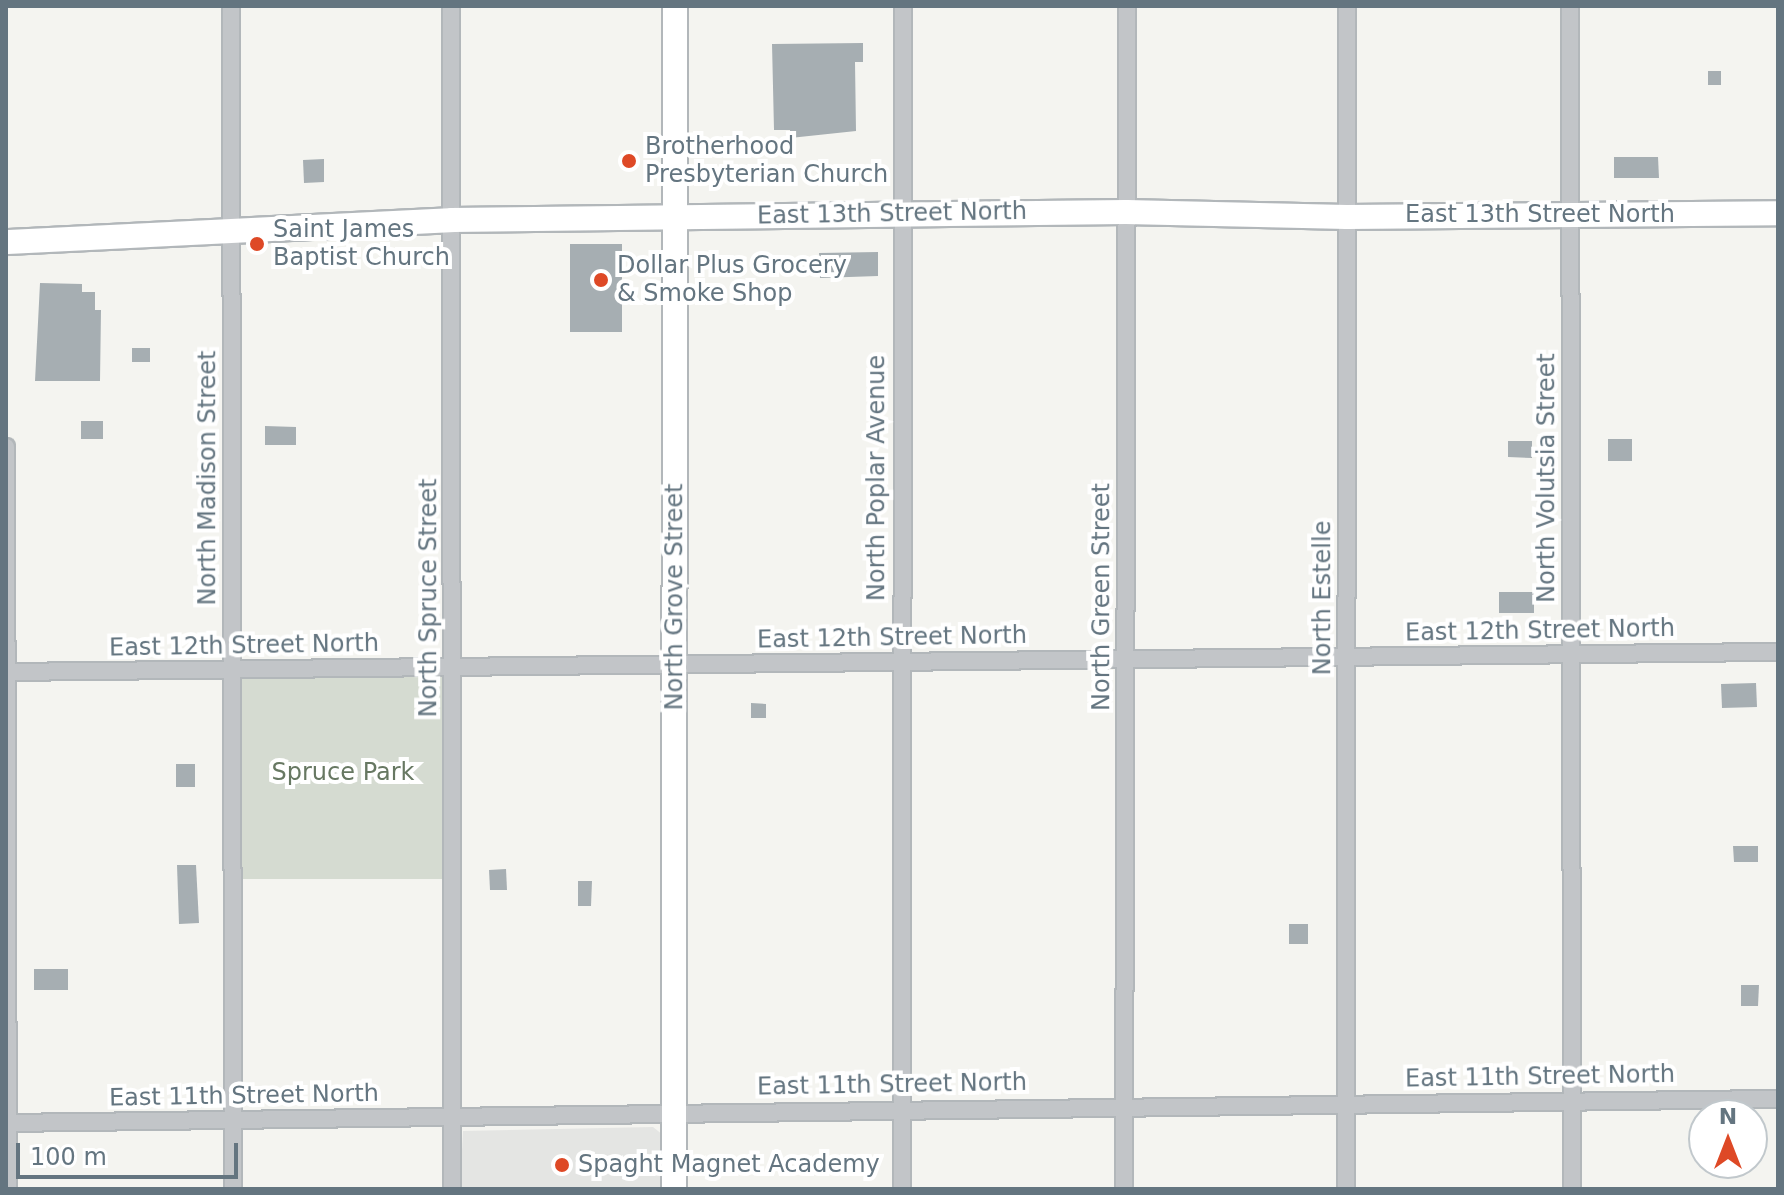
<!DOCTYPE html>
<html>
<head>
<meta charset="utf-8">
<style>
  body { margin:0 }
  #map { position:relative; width:1784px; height:1195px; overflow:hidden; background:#f4f4f0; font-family:"DejaVu Sans",sans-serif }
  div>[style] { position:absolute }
  .built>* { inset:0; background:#e4e5e3 }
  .green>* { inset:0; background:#d5dbd1 }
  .building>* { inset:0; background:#a6aeb2 }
  .roads { filter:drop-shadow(2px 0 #b2b7ba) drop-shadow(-2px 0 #b2b7ba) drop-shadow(0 2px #b2b7ba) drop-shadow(0 -2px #b2b7ba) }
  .street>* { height:16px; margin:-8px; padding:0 8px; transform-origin:8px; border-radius:8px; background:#c2c5c8 }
  .secondary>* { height:24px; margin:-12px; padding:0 12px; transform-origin:12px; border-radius:12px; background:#fff }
  .dots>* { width:22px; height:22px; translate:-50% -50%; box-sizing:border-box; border:4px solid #fff; border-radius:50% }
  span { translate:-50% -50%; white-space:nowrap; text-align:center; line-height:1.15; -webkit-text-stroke:8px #fff; paint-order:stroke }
  .poi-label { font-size:24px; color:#647580 }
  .left { translate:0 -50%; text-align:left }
  .street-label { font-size:24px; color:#647580 }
  .park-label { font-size:24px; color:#677862 }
  .frame { position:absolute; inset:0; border:8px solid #647580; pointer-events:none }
  .north { position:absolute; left:1688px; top:1099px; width:80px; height:80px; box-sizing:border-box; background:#fff; border:2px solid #c1c8cc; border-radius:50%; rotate:0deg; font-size:22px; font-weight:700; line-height:32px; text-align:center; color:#647580 }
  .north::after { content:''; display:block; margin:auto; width:28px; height:36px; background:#de4926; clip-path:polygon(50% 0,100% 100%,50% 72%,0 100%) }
  .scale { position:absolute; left:16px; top:1143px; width:222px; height:36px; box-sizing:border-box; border:4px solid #647580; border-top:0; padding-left:10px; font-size:24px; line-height:28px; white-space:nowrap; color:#647580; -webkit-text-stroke:6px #fff; paint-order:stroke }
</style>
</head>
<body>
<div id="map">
  <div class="built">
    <div style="clip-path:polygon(653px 1127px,663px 1135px,664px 1189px,460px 1189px,463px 1131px)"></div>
  </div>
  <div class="green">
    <div style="clip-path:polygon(454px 667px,453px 879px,233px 879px,233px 670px)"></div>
  </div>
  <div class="building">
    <div style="clip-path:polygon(863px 43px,863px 62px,855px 62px,856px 131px,790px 138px,790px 130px,774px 130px,772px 44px)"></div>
    <div style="clip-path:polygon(1708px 71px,1721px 71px,1721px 85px,1708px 85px)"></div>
    <div style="clip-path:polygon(1614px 157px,1658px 157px,1659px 178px,1614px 178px)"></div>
    <div style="clip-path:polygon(324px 159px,324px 182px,304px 183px,303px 160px)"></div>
    <div style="clip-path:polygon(570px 244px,622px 244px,622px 332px,570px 332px)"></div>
    <div style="clip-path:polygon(878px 252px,878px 276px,820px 278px,819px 253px)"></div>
    <div style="clip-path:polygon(40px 283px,82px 284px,82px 292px,95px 292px,95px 310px,101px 310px,100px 381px,35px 381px)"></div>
    <div style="clip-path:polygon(132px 348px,150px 348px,150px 362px,132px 362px)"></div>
    <div style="clip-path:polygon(81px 421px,103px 421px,103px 439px,81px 439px)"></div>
    <div style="clip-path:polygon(265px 426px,296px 427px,296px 445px,265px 445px)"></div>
    <div style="clip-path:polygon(1608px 439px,1632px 439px,1632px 461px,1608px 461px)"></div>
    <div style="clip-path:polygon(1508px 441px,1532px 441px,1532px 458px,1508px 457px)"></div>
    <div style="clip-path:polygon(1499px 592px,1534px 592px,1534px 613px,1499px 613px)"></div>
    <div style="clip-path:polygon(1756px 683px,1757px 707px,1722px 708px,1721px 684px)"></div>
    <div style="clip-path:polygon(751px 703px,766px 704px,766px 718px,751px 718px)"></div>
    <div style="clip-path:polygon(176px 764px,195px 764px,195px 787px,176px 787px)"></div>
    <div style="clip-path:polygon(1733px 846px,1758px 846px,1758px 862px,1734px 862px)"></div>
    <div style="clip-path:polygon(177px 865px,196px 865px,199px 923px,179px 924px)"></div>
    <div style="clip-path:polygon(506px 869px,507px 890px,490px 890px,489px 870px)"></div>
    <div style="clip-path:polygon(578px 881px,592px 881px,591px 906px,578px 906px)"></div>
    <div style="clip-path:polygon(1289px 924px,1308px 924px,1308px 944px,1289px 944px)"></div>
    <div style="clip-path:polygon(34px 969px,68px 969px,68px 990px,34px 990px)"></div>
    <div style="clip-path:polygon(1741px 985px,1759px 985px,1758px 1006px,1741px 1006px)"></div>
  </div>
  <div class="roads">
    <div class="street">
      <div style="left:231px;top:6px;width:1183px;rotate:89.9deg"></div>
      <div style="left:451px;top:6px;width:1183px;rotate:89.95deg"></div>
      <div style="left:1570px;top:6px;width:1183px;rotate:89.9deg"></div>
      <div style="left:6px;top:447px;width:742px;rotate:89.85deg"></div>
      <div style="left:6px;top:672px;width:1772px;rotate:-0.65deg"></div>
      <div style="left:6px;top:1123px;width:1772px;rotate:-0.78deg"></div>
      <div style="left:902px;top:1189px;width:1183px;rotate:-89.95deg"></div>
      <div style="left:1124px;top:1189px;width:1183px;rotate:-89.85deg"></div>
      <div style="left:1346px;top:1189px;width:1183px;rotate:-89.95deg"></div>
    </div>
    <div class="secondary">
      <div style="left:6px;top:242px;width:447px;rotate:-2.8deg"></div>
      <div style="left:452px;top:220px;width:674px;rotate:-0.68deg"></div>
      <div style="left:1126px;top:212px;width:221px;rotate:1.3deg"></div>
      <div style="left:1347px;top:217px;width:431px;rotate:-0.5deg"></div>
      <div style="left:674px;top:1189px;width:1183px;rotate:-89.95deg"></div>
    </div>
  </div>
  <div class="dots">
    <div style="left:629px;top:161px;background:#de4926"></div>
    <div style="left:257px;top:244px;background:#de4926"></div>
    <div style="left:601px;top:280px;background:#de4926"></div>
    <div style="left:562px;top:1165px;background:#de4926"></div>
  </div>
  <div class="poi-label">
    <span class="left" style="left:645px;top:161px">Brotherhood<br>Presbyterian Church</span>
    <span class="left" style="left:273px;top:244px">Saint James<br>Baptist Church</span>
    <span class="left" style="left:617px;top:280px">Dollar Plus Grocery<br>&amp; Smoke Shop</span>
    <span class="left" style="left:578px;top:1165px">Spaght Magnet Academy</span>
  </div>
  <div class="street-label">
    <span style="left:892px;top:214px;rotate:-1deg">East 13th Street North</span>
    <span style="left:1540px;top:215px">East 13th Street North</span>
    <span style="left:208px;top:478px;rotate:-90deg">North Madison Street</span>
    <span style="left:877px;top:478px;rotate:-90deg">North Poplar Avenue</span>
    <span style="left:1547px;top:478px;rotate:-90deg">North Volutsia Street</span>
    <span style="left:675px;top:597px;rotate:-90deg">North Grove Street</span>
    <span style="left:1102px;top:597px;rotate:-90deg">North Green Street</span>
    <span style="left:429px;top:598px;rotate:-90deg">North Spruce Street</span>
    <span style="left:1323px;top:598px;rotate:-90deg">North Estelle</span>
    <span style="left:1540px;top:631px;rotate:-1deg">East 12th Street North</span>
    <span style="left:892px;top:638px;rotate:-1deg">East 12th Street North</span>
    <span style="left:244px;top:646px;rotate:-1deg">East 12th Street North</span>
    <span style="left:1540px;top:1077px;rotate:-1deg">East 11th Street North</span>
    <span style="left:892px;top:1085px;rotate:-1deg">East 11th Street North</span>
    <span style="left:244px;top:1096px;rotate:-1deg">East 11th Street North</span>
  </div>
  <div class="park-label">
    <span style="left:343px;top:773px">Spruce Park</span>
  </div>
  <div class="frame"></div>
  <div class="north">N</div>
  <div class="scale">100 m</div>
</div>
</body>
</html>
